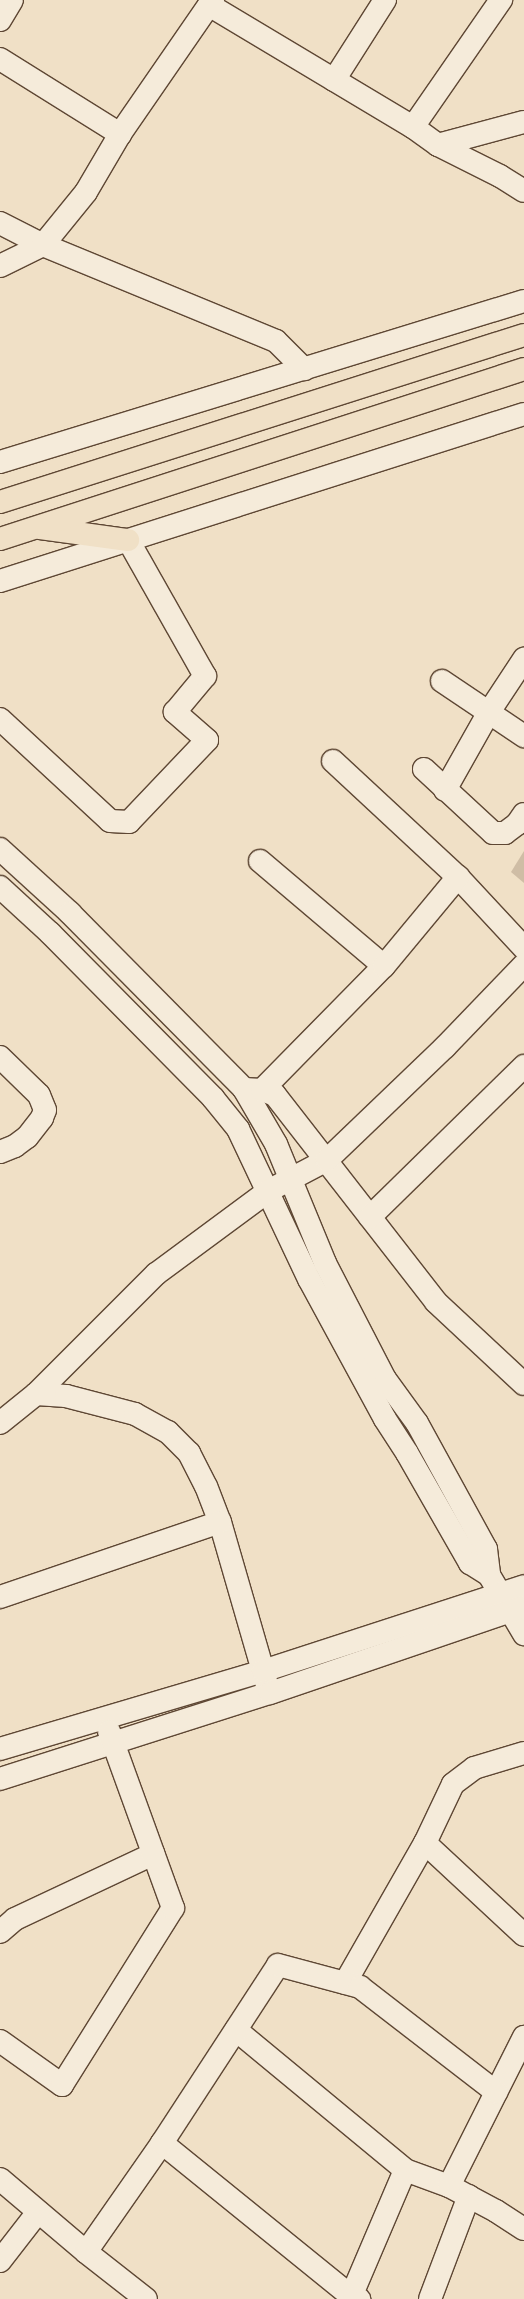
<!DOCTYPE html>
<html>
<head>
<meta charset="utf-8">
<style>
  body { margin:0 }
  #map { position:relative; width:524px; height:2299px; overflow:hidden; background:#f0e0c6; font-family:Cardo,serif }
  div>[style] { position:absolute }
  .green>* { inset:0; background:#cfbda5 }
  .roads { filter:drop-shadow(1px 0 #5e4734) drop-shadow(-1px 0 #5e4734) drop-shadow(0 1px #5e4734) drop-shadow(0 -1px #5e4734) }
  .minor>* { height:22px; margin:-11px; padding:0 11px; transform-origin:11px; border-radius:11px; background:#f5ebda }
  .highway>* { height:22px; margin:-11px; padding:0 11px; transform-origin:11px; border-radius:11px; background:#f0e0c6 }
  span { translate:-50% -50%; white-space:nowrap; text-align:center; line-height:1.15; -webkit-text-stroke:4px #f5ebda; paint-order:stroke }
</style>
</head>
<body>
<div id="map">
  <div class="green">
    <div style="clip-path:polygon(524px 851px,524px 883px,511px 872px)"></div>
  </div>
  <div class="roads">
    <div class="minor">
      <div style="left:213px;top:0;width:6px;rotate:129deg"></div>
      <div style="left:209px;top:5px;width:238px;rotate:30.9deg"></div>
      <div style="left:413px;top:127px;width:31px;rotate:36deg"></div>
      <div style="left:438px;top:145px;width:69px;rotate:26.6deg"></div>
      <div style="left:500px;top:176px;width:28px;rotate:32deg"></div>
      <div style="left:0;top:20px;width:23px;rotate:-59deg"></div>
      <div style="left:0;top:59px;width:142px;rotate:32deg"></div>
      <div style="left:334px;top:80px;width:95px;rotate:-57.5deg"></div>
      <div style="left:413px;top:127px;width:155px;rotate:-55.3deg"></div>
      <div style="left:438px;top:145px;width:89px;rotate:-15deg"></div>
      <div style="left:0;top:223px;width:48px;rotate:27.1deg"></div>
      <div style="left:43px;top:245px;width:252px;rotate:22.4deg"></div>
      <div style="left:276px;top:341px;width:40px;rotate:45deg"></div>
      <div style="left:0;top:266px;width:48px;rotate:-26deg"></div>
      <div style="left:43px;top:245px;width:68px;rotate:-50.9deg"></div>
      <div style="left:86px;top:192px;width:67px;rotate:-59.6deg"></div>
      <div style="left:120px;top:134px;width:157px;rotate:-55.4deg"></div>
      <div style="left:0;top:462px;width:548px;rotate:-17.08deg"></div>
      <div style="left:0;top:581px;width:550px;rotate:-17.68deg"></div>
      <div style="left:442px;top:681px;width:99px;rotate:33.9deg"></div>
      <div style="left:0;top:719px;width:150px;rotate:42.8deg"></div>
      <div style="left:110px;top:821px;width:19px;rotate:3deg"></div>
      <div style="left:129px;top:822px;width:113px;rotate:-46.4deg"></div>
      <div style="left:207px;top:740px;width:43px;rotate:-138.8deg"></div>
      <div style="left:175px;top:712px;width:47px;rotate:-50.2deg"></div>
      <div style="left:205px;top:676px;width:156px;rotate:-119.5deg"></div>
      <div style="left:333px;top:761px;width:171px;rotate:42.9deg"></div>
      <div style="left:458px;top:877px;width:97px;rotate:47.1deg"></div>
      <div style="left:424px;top:769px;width:94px;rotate:42.8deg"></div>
      <div style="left:493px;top:833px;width:12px"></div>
      <div style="left:505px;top:833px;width:15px;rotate:-37deg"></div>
      <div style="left:517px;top:824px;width:12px;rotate:-55deg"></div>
      <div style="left:445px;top:790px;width:90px;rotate:-60.6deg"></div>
      <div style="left:489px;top:712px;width:64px;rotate:-56.6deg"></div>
      <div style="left:0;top:849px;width:95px;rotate:42.4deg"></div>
      <div style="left:70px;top:913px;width:247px;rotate:45.3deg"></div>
      <div style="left:244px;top:1089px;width:64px;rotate:59.8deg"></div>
      <div style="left:276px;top:1144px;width:129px;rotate:67.6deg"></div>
      <div style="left:325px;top:1263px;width:131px;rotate:62.7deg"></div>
      <div style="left:385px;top:1379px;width:54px;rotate:54deg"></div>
      <div style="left:417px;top:1423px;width:144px;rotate:61.3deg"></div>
      <div style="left:486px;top:1549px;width:26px;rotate:83deg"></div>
      <div style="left:489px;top:1575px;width:69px;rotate:59.3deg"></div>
      <div style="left:260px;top:861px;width:162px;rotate:40.3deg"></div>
      <div style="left:0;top:887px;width:68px;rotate:42.6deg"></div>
      <div style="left:50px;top:933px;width:232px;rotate:45.3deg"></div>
      <div style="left:213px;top:1098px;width:40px;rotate:51deg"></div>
      <div style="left:238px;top:1129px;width:166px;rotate:64.7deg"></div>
      <div style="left:309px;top:1279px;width:159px;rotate:61.5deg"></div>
      <div style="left:385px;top:1419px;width:40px;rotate:57.1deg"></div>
      <div style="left:407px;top:1453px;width:127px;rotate:60.2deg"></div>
      <div style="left:470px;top:1563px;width:22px;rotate:32deg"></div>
      <div style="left:0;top:1057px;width:54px;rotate:44.3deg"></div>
      <div style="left:39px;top:1095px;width:16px;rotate:68deg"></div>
      <div style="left:45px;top:1110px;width:9px;rotate:111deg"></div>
      <div style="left:42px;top:1118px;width:24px;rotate:128deg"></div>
      <div style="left:27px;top:1137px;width:15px;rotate:143deg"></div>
      <div style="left:15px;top:1146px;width:16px;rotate:158deg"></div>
      <div style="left:244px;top:1089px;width:18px;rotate:3deg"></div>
      <div style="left:262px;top:1090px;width:14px;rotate:21deg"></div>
      <div style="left:275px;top:1095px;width:262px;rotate:52.1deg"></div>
      <div style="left:436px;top:1302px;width:120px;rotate:43deg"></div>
      <div style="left:262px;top:1090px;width:174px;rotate:-45.5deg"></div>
      <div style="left:384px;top:966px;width:116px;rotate:-50.3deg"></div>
      <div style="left:370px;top:1217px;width:216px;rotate:-44.4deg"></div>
      <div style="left:36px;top:1394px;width:30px;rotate:4deg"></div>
      <div style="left:66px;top:1396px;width:71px;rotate:14.6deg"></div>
      <div style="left:135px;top:1414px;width:38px;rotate:29deg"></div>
      <div style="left:168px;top:1432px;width:30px;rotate:45deg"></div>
      <div style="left:189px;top:1453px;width:37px;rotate:63deg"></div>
      <div style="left:206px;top:1486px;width:39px;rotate:69deg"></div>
      <div style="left:220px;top:1522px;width:170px;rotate:73.9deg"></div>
      <div style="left:0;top:1423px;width:46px;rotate:-38.9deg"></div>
      <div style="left:36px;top:1394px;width:170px;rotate:-45deg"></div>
      <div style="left:156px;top:1274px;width:139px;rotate:-36.5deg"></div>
      <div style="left:268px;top:1191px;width:67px;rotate:-27.7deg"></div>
      <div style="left:327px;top:1160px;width:163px;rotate:-43.8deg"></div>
      <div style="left:445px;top:1047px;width:114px;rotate:-46.1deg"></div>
      <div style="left:0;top:1597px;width:232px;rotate:-18.8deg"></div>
      <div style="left:0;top:1749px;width:274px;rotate:-16.5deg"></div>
      <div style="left:263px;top:1671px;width:274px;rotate:-18deg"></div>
      <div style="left:0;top:1779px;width:283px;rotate:-17.7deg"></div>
      <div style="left:270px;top:1693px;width:267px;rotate:-18.8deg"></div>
      <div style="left:425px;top:1843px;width:65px;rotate:-64.6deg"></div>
      <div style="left:453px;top:1784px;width:26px;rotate:-37deg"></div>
      <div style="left:474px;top:1768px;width:52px;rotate:-16.7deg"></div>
      <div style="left:0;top:1932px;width:20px;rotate:-41deg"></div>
      <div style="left:15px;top:1919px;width:153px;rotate:-25.2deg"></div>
      <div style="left:345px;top:1983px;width:161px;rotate:-60.3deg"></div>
      <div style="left:425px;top:1843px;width:135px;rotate:42.9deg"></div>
      <div style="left:236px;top:2030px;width:219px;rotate:39.6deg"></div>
      <div style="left:405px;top:2170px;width:47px;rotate:20deg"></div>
      <div style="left:449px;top:2186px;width:53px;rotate:28deg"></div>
      <div style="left:496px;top:2211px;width:33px;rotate:33deg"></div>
      <div style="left:0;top:2041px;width:76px;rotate:35.4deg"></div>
      <div style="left:62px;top:2085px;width:209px;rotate:-57.9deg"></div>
      <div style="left:173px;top:1908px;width:188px;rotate:-109.9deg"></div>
      <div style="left:162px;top:2143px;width:243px;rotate:39deg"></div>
      <div style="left:351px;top:2296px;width:9px;rotate:21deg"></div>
      <div style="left:0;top:2179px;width:113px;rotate:40.3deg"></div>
      <div style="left:86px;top:2252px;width:76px;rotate:38.1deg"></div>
      <div style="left:449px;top:2186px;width:167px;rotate:-63.3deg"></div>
      <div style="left:86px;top:2252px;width:133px;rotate:-55.1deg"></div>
      <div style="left:162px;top:2143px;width:212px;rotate:-56.9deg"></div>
      <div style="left:278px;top:1965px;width:85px;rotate:15deg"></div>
      <div style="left:360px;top:1987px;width:172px;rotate:37.7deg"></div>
      <div style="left:0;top:2261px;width:62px;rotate:-52.2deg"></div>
      <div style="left:350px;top:2299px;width:140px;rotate:-66.9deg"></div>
      <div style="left:430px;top:2299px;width:110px;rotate:-69.3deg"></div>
    </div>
    <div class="highway">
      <div style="left:0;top:502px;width:550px;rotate:-17.68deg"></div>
      <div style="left:40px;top:528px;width:89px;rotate:7.8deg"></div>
      <div style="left:0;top:539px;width:551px;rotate:-17.97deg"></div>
    </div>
  </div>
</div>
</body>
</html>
